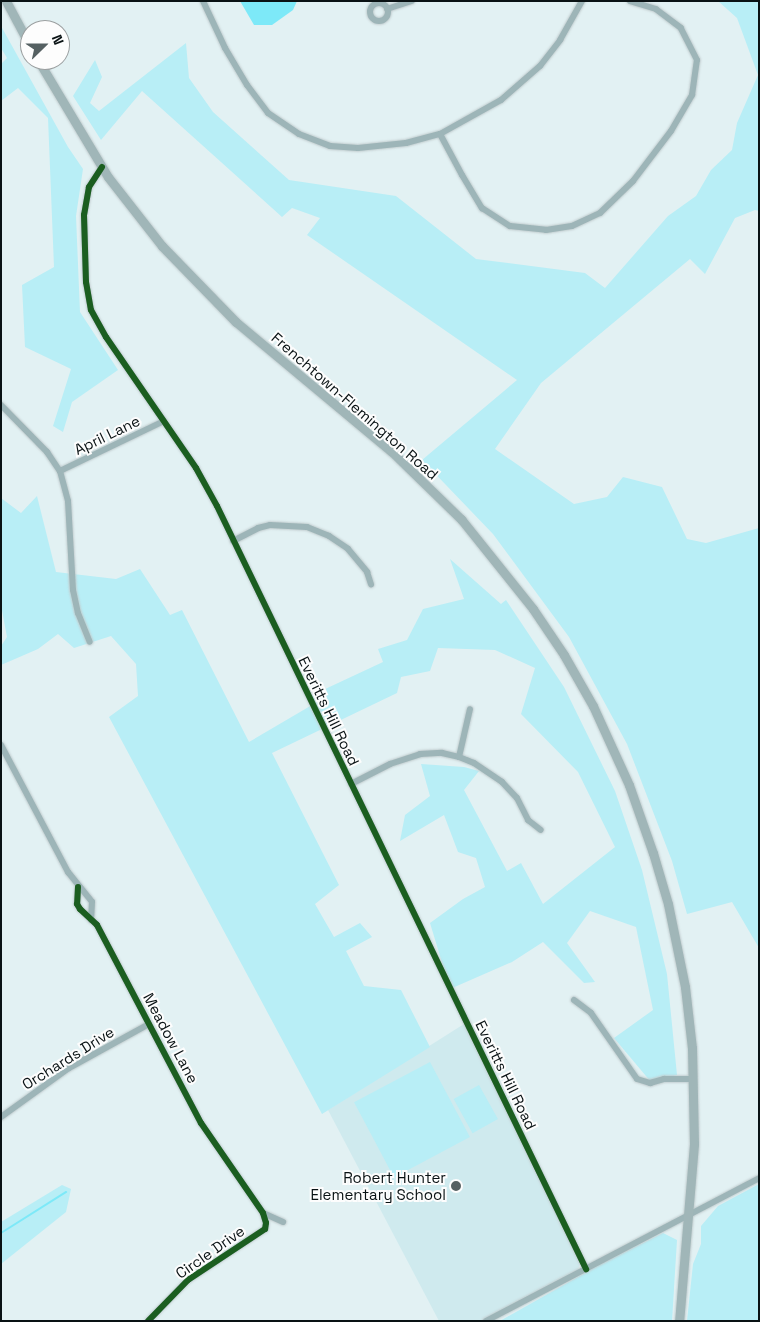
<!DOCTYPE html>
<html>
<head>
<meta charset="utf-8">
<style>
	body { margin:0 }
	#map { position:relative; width:760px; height:1322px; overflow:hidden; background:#e2f1f3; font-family:"Space Grotesk",sans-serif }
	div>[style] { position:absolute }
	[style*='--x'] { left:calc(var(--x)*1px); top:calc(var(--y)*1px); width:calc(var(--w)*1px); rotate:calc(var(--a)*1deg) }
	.built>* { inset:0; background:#cfeaee }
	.green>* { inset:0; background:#b8eef6; transform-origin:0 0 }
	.water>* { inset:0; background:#7de9f8 }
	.stream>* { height:2px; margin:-1px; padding:0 1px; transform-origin:1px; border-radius:1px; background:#7de9f8 }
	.roads { filter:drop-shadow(0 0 1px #c1ccce) drop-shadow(0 0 1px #c1ccce) }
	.minor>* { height:6px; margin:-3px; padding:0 3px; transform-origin:3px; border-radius:3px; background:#9db5b8 }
	.minor>.ring { margin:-3px; padding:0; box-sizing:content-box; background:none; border:6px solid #9db5b8; border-radius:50% }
	.secondary>* { height:9px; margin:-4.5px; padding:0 4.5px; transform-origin:4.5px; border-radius:4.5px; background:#a0b6b8 }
	.cycleway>* { height:6px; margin:-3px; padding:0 3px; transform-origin:3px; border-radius:3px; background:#1b5e20 }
	.dots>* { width:14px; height:14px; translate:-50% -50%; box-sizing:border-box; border:2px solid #fdfdfd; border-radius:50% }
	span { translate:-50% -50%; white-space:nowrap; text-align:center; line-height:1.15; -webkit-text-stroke:4px #fdfdfd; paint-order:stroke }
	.street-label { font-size:15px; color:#091214 }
	.poi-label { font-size:15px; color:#091214 }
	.right { translate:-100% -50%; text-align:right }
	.frame { position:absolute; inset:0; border:2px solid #091214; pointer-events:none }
	.north { position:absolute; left:20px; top:20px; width:50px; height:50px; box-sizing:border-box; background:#fdfdfd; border:1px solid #9b9fa0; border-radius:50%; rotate:68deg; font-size:14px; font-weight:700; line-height:20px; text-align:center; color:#091214 }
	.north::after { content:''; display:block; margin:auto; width:18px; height:22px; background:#556062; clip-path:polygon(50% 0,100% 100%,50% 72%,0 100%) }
</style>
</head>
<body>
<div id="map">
	<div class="built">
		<i style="clip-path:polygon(464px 1024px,580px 1263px,577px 1274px,486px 1321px,439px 1321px,328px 1110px)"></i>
	</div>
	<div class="green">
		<i style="clip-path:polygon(718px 1px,759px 1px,759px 211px,755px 210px,735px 218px,705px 274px,690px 259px,541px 383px,495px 449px,574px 504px,607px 497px,623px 477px,662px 487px,687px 539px,706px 543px,759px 528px,759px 948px,732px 902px,687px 914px,672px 861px,627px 744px,569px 637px,493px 534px,422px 460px,517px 380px,307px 235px,320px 218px,292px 208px,282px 217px,142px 91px,101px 140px,73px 96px,95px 60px,102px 77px,90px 103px,99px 111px,186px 43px,189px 78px,213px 112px,289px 180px,396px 196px,476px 259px,585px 273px,605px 288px,668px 216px,696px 196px,711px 170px,732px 150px,737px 123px,758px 75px,737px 18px)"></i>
		<i style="clip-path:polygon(1px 26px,68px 147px,83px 169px,76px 216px,80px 312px,118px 370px,72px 402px,63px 432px,53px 426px,71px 369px,25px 347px,22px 285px,54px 267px,48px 118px,18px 88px,1px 101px,1px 64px,7px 58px,1px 48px)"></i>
		<i style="clip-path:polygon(37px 496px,56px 572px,116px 579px,140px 569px,170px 615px,182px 610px,249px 742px,312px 705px,308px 697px,383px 662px,378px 649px,407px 640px,423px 609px,464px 599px,450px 559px,501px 604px,506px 600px,564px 687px,615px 791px,642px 870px,667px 974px,677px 1075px,651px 1082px,614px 1038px,653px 1010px,636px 927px,590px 911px,567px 943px,595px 982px,584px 983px,543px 942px,512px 962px,450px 989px,430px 923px,463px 899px,485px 887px,476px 858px,458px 852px,444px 815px,400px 841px,405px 815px,430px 796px,421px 764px,464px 767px,479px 771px,464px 790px,507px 871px,521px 863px,543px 904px,615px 847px,578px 772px,521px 714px,535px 668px,495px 650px,438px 648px,430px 671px,401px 677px,397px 693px,272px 753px,339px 885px,315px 904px,334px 937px,360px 923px,372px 937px,346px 951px,364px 986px,401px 990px,430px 1047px,322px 1114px,109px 717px,138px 696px,136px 664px,111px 636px,74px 648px,58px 634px,38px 649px,1px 665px,1px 646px,7px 637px,1px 605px,1px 498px,21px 513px)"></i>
		<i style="left:430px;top:1062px;width:85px;height:86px;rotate:62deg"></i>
		<i style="left:479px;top:1085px;width:39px;height:29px;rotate:61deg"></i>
		<i style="clip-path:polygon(759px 1184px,759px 1321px,687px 1321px,693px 1264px,701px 1244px,701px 1226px,718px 1206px)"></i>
		<i style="clip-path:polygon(62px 1185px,71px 1189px,66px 1212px,1px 1264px,1px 1222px)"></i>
		<i style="clip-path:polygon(663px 1233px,677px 1240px,672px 1321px,500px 1321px,599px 1265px)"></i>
	</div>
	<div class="water">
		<i style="clip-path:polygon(240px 1px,297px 1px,293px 10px,272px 25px,254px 25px)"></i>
	</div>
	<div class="stream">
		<i style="--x:1;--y:1233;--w:77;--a:-32.2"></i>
	</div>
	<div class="roads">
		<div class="minor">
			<i style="--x:203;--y:1;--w:52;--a:64.9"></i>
			<i style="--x:225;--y:48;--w:43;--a:59.3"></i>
			<i style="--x:247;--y:85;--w:35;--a:53"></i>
			<i style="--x:268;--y:113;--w:37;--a:34"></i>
			<i style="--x:299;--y:134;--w:33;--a:21"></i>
			<i style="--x:330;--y:146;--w:28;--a:4"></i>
			<i style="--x:358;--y:148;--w:48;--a:-5.9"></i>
			<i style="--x:406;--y:143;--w:35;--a:-15"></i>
			<i style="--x:440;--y:134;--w:70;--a:-29.1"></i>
			<i style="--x:501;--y:100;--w:52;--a:-41.1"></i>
			<i style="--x:540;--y:66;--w:33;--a:-52"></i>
			<i style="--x:560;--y:40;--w:45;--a:-60.6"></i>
			<i class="ring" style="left:370px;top:3px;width:12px;height:12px"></i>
			<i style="--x:387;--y:9;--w:26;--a:-18"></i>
			<i style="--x:440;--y:134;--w:47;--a:61.8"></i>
			<i style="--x:462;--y:175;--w:39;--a:59"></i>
			<i style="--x:482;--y:208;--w:33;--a:33"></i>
			<i style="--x:510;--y:226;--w:36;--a:6"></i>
			<i style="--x:546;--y:230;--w:26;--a:-9"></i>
			<i style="--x:572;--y:226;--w:31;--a:-25"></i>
			<i style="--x:600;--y:213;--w:46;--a:-44.1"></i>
			<i style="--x:633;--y:181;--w:63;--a:-52.8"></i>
			<i style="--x:671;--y:131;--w:42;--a:-59.7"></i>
			<i style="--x:692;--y:95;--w:35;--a:-82"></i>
			<i style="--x:697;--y:60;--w:36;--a:-117"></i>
			<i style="--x:681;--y:28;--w:31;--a:-143"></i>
			<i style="--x:656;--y:9;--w:27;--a:-163"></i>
			<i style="--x:102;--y:167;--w:24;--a:123"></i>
			<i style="--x:89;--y:187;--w:28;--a:100"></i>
			<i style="--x:84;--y:215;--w:67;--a:88.3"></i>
			<i style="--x:86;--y:282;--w:28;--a:80"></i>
			<i style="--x:91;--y:310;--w:31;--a:61"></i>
			<i style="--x:106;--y:337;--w:159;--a:55.5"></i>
			<i style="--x:196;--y:468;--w:43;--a:61.1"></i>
			<i style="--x:217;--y:506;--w:848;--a:64.19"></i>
			<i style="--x:1;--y:405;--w:66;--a:45.6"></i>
			<i style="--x:47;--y:452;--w:23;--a:56"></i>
			<i style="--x:60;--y:471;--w:31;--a:75"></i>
			<i style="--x:68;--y:501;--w:89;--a:86.8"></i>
			<i style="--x:73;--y:590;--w:24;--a:78"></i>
			<i style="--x:78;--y:613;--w:31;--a:68"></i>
			<i style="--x:60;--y:471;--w:115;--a:-25.7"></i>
			<i style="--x:233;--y:541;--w:28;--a:-27"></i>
			<i style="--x:258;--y:528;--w:12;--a:-14"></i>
			<i style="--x:270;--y:525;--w:37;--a:3"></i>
			<i style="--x:307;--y:527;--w:24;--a:22"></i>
			<i style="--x:329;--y:536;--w:23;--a:34"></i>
			<i style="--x:348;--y:549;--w:30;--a:50"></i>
			<i style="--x:367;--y:572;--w:13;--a:72"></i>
			<i style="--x:1;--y:745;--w:144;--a:62.2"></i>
			<i style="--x:68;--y:872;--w:38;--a:51"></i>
			<i style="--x:92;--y:902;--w:18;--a:93"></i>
			<i style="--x:459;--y:757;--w:49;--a:-77.1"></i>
			<i style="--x:351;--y:784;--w:44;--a:-27.1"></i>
			<i style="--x:390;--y:764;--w:32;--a:-18"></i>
			<i style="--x:420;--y:754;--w:22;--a:-3"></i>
			<i style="--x:442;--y:753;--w:17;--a:13"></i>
			<i style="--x:459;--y:757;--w:16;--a:22"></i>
			<i style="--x:474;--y:763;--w:34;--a:34"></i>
			<i style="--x:502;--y:782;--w:22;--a:47"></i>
			<i style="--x:517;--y:798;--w:25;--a:63"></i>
			<i style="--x:528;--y:820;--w:16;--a:38"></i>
			<i style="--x:78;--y:887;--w:17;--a:93"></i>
			<i style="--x:77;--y:904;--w:6;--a:59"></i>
			<i style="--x:80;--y:909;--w:23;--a:43"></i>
			<i style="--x:97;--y:925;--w:224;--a:62.3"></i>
			<i style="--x:201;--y:1123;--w:109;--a:55.4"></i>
			<i style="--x:263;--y:1213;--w:10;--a:73"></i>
			<i style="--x:266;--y:1223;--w:6;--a:99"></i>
			<i style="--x:265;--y:1229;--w:92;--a:146.5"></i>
			<i style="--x:188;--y:1280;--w:57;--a:134.3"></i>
			<i style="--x:574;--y:1000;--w:21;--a:37"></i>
			<i style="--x:591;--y:1013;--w:80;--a:55.1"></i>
			<i style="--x:637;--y:1079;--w:14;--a:17"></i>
			<i style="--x:650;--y:1083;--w:15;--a:-16"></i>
			<i style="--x:664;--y:1079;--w:29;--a:0"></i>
			<i style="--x:1;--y:1117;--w:84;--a:-35.8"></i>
			<i style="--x:69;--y:1068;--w:91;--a:-28.8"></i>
			<i style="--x:263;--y:1213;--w:22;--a:24"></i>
			<i style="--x:486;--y:1321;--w:308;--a:-27.6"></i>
		</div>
		<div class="secondary">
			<i style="--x:6;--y:1;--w:51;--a:61.9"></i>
			<i style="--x:38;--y:60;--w:136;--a:59.1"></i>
			<i style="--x:108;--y:177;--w:88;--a:52"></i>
			<i style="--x:162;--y:246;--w:106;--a:45.8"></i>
			<i style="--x:236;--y:322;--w:202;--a:39.8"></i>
			<i style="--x:391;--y:451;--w:98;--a:44.2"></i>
			<i style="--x:461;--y:519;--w:115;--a:51.3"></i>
			<i style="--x:533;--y:609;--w:55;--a:56"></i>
			<i style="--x:564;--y:655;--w:59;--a:60.4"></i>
			<i style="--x:593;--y:706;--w:87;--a:65.5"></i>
			<i style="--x:629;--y:785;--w:72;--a:70.6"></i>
			<i style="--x:653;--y:853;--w:53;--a:73.6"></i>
			<i style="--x:668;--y:904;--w:85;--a:78.4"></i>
			<i style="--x:685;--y:987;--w:61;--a:83.5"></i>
			<i style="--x:692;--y:1048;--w:96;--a:88.8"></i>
			<i style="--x:694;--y:1144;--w:178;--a:94.8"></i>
		</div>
	</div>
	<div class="cycleway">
		<i style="--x:102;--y:167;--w:24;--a:123"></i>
		<i style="--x:89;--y:187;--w:28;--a:100"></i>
		<i style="--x:84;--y:215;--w:67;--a:88.3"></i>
		<i style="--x:86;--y:282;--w:28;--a:80"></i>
		<i style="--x:91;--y:310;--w:31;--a:61"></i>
		<i style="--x:106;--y:337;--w:159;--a:55.5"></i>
		<i style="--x:196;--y:468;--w:43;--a:61.1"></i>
		<i style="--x:217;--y:506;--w:848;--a:64.19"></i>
		<i style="--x:78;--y:887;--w:17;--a:93"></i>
		<i style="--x:77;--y:904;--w:6;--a:59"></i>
		<i style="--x:80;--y:909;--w:23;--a:43"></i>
		<i style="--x:97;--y:925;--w:224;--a:62.3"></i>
		<i style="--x:201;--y:1123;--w:109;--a:55.4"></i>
		<i style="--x:263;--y:1213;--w:10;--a:73"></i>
		<i style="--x:266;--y:1223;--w:6;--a:99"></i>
		<i style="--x:265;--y:1229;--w:92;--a:146.5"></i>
		<i style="--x:188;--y:1280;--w:57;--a:134.3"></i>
	</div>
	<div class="dots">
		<i style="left:456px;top:1186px;background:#556062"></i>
	</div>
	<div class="street-label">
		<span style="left:355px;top:406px;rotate:41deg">Frenchtown-Flemington Road</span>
		<span style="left:107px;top:435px;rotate:-26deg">April Lane</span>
		<span style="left:329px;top:711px;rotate:64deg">Everitts Hill Road</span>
		<span style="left:171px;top:1038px;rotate:62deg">Meadow Lane</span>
		<span style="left:68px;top:1058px;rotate:-32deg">Orchards Drive</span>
		<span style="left:506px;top:1075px;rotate:64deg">Everitts Hill Road</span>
		<span style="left:210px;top:1252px;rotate:-35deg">Circle Drive</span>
	</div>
	<div class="poi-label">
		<span class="right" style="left:446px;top:1186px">Robert Hunter<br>Elementary School</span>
	</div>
	<div class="frame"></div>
	<div class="north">N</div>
</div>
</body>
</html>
